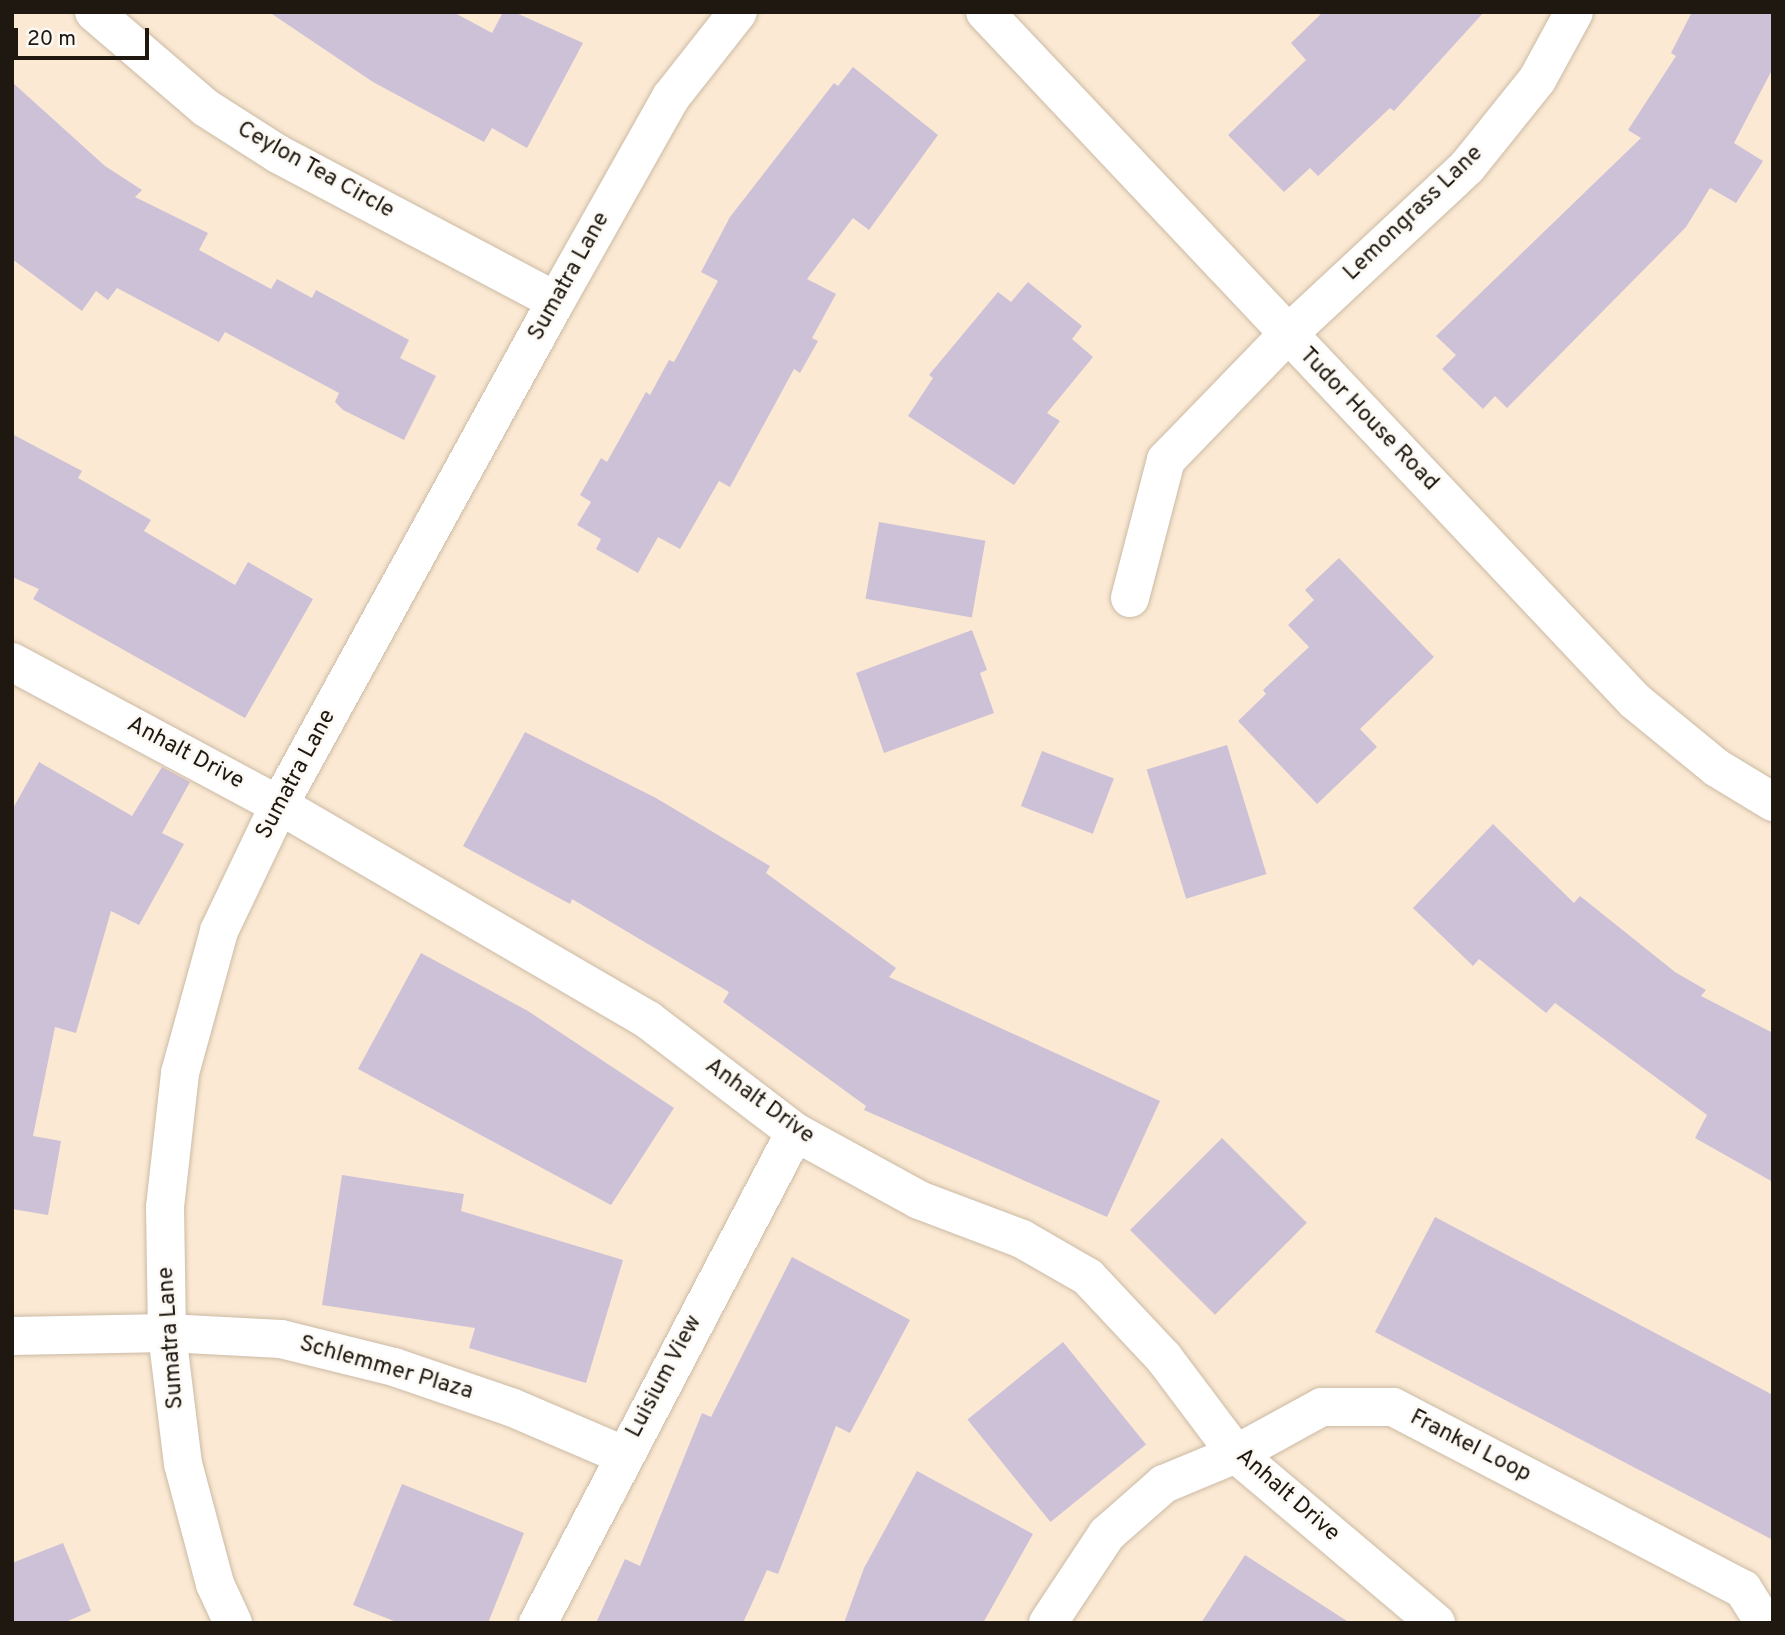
<!DOCTYPE html>
<html>
<head>
<meta charset="utf-8">
<style>
	body { margin:0 }
	#map { position:relative; width:1785px; height:1635px; overflow:hidden; background:#fbe9d3; font-family:Overpass,sans-serif }
	div>[style] { position:absolute }
	[style*='--x'] { left:calc(var(--x)*1px); top:calc(var(--y)*1px); width:calc(var(--w)*1px); rotate:calc(var(--a)*1deg) }
	.building>* { inset:0; background:#cdc1d8; transform-origin:0 0 }
	.roads { filter:drop-shadow(0 0 2px #cbbaa5) drop-shadow(0 0 2px #cbbaa5) }
	.minor>* { height:38px; margin:-19px; padding:0 19px; transform-origin:19px; border-radius:19px; background:#fff }
	span { translate:-50% -50%; white-space:nowrap; text-align:center; line-height:1.15; -webkit-text-stroke:5px #fcf9f4; paint-order:stroke }
	.street-label { font-size:23px; color:#1e1810 }
	.frame { position:absolute; inset:0; border:14px solid #1e1810; pointer-events:none }
	.scale { position:absolute; left:14px; top:28px; width:135px; height:32px; box-sizing:border-box; border:4px solid #1e1810; border-top:0; padding-left:9px; font-size:21px; line-height:24px; white-space:nowrap; color:#1e1810; -webkit-text-stroke:5px #fcf9f4; paint-order:stroke }
</style>
</head>
<body>
<div id="map">
	<div class="building">
		<i style="clip-path:polygon(269px 12px,453px 12px,492px 33px,503px 12px,514px 12px,583px 43px,527px 148px,492px 128px,484px 142px,373px 82px)"></i>
		<i style="clip-path:polygon(1323px 12px,1484px 12px,1394px 111px,1390px 108px,1318px 176px,1310px 168px,1284px 192px,1228px 135px,1306px 60px,1291px 43px)"></i>
		<i style="clip-path:polygon(1692px 12px,1773px 12px,1773px 68px,1734px 143px,1763px 161px,1736px 203px,1710px 188px,1686px 227px,1507px 408px,1495px 396px,1483px 409px,1442px 369px,1456px 355px,1436px 336px,1641px 138px,1628px 130px,1676px 56px,1671px 53px)"></i>
		<i style="clip-path:polygon(853px 67px,938px 135px,869px 230px,853px 218px,807px 279px,836px 294px,812px 338px,818px 341px,800px 373px,794px 369px,730px 487px,719px 481px,680px 549px,658px 537px,638px 573px,596px 549px,601px 539px,577px 525px,591px 502px,580px 495px,601px 458px,607px 462px,646px 392px,650px 395px,669px 360px,674px 362px,718px 281px,701px 272px,730px 217px,834px 83px,838px 86px)"></i>
		<i style="clip-path:polygon(12px 82px,105px 166px,142px 190px,135px 197px,208px 233px,199px 250px,271px 289px,277px 279px,312px 298px,316px 290px,409px 340px,400px 358px,436px 376px,404px 440px,343px 410px,335px 402px,339px 393px,225px 332px,219px 342px,117px 288px,108px 300px,96px 291px,82px 311px,12px 259px)"></i>
		<i style="clip-path:polygon(1028px 282px,1082px 326px,1072px 339px,1093px 357px,1047px 413px,1060px 421px,1014px 485px,908px 416px,933px 378px,929px 375px,998px 292px,1011px 302px)"></i>
		<i style="clip-path:polygon(12px 434px,82px 471px,78px 478px,151px 520px,144px 531px,235px 585px,248px 562px,313px 599px,245px 718px,33px 599px,39px 589px,12px 577px)"></i>
		<i style="left:879px;top:522px;width:108px;height:78px;rotate:10deg"></i>
		<i style="clip-path:polygon(1339px 558px,1434px 657px,1360px 729px,1377px 747px,1317px 804px,1238px 721px,1266px 694px,1263px 690px,1309px 647px,1288px 625px,1314px 600px,1305px 590px)"></i>
		<i style="clip-path:polygon(972px 630px,987px 670px,980px 673px,994px 713px,884px 753px,856px 673px)"></i>
		<i style="clip-path:polygon(525px 732px,656px 798px,770px 866px,766px 873px,896px 968px,889px 977px,1160px 1101px,1107px 1217px,864px 1110px,866px 1106px,723px 1002px,729px 992px,572px 899px,570px 904px,463px 846px)"></i>
		<i style="left:1227px;top:745px;width:135px;height:84px;rotate:73deg"></i>
		<i style="left:1042px;top:751px;width:77px;height:59px;rotate:21deg"></i>
		<i style="clip-path:polygon(39px 762px,132px 816px,162px 767px,190px 782px,162px 833px,184px 844px,139px 925px,111px 911px,76px 1033px,55px 1027px,33px 1136px,61px 1141px,48px 1215px,12px 1209px,12px 810px)"></i>
		<i style="clip-path:polygon(1493px 824px,1574px 903px,1580px 896px,1675px 972px,1706px 990px,1701px 996px,1773px 1033px,1773px 1182px,1695px 1138px,1707px 1115px,1555px 1003px,1546px 1013px,1479px 959px,1473px 966px,1413px 908px)"></i>
		<i style="clip-path:polygon(421px 953px,528px 1011px,674px 1108px,611px 1205px,358px 1069px)"></i>
		<i style="left:1222px;top:1138px;width:120px;height:130px;rotate:45deg"></i>
		<i style="clip-path:polygon(342px 1175px,464px 1194px,461px 1211px,623px 1260px,586px 1383px,469px 1348px,475px 1328px,322px 1305px)"></i>
		<i style="clip-path:polygon(1435px 1217px,1773px 1395px,1773px 1540px,1375px 1332px)"></i>
		<i style="clip-path:polygon(792px 1257px,910px 1320px,850px 1433px,836px 1426px,778px 1574px,767px 1570px,743px 1623px,596px 1623px,625px 1559px,640px 1566px,702px 1413px,711px 1417px)"></i>
		<i style="left:1063px;top:1342px;width:132px;height:123px;rotate:51deg"></i>
		<i style="clip-path:polygon(917px 1471px,1033px 1534px,983px 1623px,844px 1623px,864px 1568px)"></i>
		<i style="clip-path:polygon(402px 1484px,524px 1533px,488px 1623px,399px 1623px,353px 1605px)"></i>
		<i style="clip-path:polygon(63px 1543px,91px 1611px,63px 1623px,12px 1623px,12px 1563px)"></i>
		<i style="clip-path:polygon(1245px 1555px,1350px 1623px,1201px 1623px)"></i>
	</div>
	<div class="roads">
		<div class="minor">
			<i style="--x:94;--y:12;--w:148;--a:40.6"></i>
			<i style="--x:206;--y:108;--w:85;--a:32.6"></i>
			<i style="--x:278;--y:154;--w:314;--a:27.9"></i>
			<i style="--x:985;--y:12;--w:947;--a:46.67"></i>
			<i style="--x:1635;--y:701;--w:106;--a:39.3"></i>
			<i style="--x:1717;--y:768;--w:66;--a:31.3"></i>
			<i style="--x:1130;--y:598;--w:143;--a:-75.4"></i>
			<i style="--x:1166;--y:460;--w:174;--a:-45.9"></i>
			<i style="--x:1287;--y:335;--w:246;--a:-43"></i>
			<i style="--x:1467;--y:167;--w:112;--a:-51.2"></i>
			<i style="--x:1537;--y:80;--w:77;--a:-61.4"></i>
			<i style="--x:12;--y:662;--w:303;--a:28.2"></i>
			<i style="--x:279;--y:805;--w:427;--a:30.2"></i>
			<i style="--x:648;--y:1020;--w:185;--a:37.3"></i>
			<i style="--x:795;--y:1132;--w:141;--a:28.7"></i>
			<i style="--x:919;--y:1200;--w:110;--a:20.7"></i>
			<i style="--x:1022;--y:1239;--w:76;--a:29.9"></i>
			<i style="--x:1088;--y:1277;--w:111;--a:46.8"></i>
			<i style="--x:1164;--y:1358;--w:120;--a:53.1"></i>
			<i style="--x:1236;--y:1454;--w:262;--a:40.2"></i>
			<i style="--x:12;--y:1336;--w:155;--a:-1.1"></i>
			<i style="--x:167;--y:1333;--w:114;--a:3"></i>
			<i style="--x:281;--y:1339;--w:116;--a:13.9"></i>
			<i style="--x:394;--y:1367;--w:124;--a:18.9"></i>
			<i style="--x:511;--y:1407;--w:122;--a:23.2"></i>
			<i style="--x:233;--y:1623;--w:43;--a:-114.8"></i>
			<i style="--x:215;--y:1584;--w:124;--a:-104.9"></i>
			<i style="--x:183;--y:1464;--w:132;--a:-97"></i>
			<i style="--x:167;--y:1333;--w:126;--a:-90.9"></i>
			<i style="--x:165;--y:1207;--w:135;--a:-83.6"></i>
			<i style="--x:180;--y:1073;--w:147;--a:-74.6"></i>
			<i style="--x:219;--y:931;--w:140;--a:-64.5"></i>
			<i style="--x:279;--y:805;--w:575;--a:-61.21"></i>
			<i style="--x:556;--y:301;--w:234;--a:-60.6"></i>
			<i style="--x:671;--y:97;--w:108;--a:-51.8"></i>
			<i style="--x:538;--y:1623;--w:554;--a:-62.37"></i>
			<i style="--x:1048;--y:1623;--w:107;--a:-56.5"></i>
			<i style="--x:1107;--y:1534;--w:76;--a:-41.3"></i>
			<i style="--x:1164;--y:1484;--w:78;--a:-22.6"></i>
			<i style="--x:1236;--y:1454;--w:98;--a:-28.7"></i>
			<i style="--x:1322;--y:1407;--w:71;--a:0"></i>
			<i style="--x:1393;--y:1407;--w:394;--a:27.5"></i>
			<i style="--x:1743;--y:1589;--w:40;--a:58"></i>
		</div>
	</div>
	<div class="street-label">
		<span style="left:315px;top:171px;rotate:29deg">Ceylon Tea Circle</span>
		<span style="left:1414px;top:214px;rotate:-44deg">Lemongrass Lane</span>
		<span style="left:570px;top:277px;rotate:-61deg">Sumatra Lane</span>
		<span style="left:1368px;top:420px;rotate:46deg">Tudor House Road</span>
		<span style="left:185px;top:754px;rotate:28deg">Anhalt Drive</span>
		<span style="left:297px;top:775px;rotate:-62deg">Sumatra Lane</span>
		<span style="left:759px;top:1102px;rotate:36deg">Anhalt Drive</span>
		<span style="left:172px;top:1338px;rotate:-94deg">Sumatra Lane</span>
		<span style="left:386px;top:1369px;rotate:16deg">Schlemmer Plaza</span>
		<span style="left:665px;top:1377px;rotate:-62deg">Luisium View</span>
		<span style="left:1470px;top:1447px;rotate:27deg">Frankel Loop</span>
		<span style="left:1287px;top:1496px;rotate:41deg">Anhalt Drive</span>
	</div>
	<div class="frame"></div>
	<div class="scale">20 m</div>
</div>
</body>
</html>
